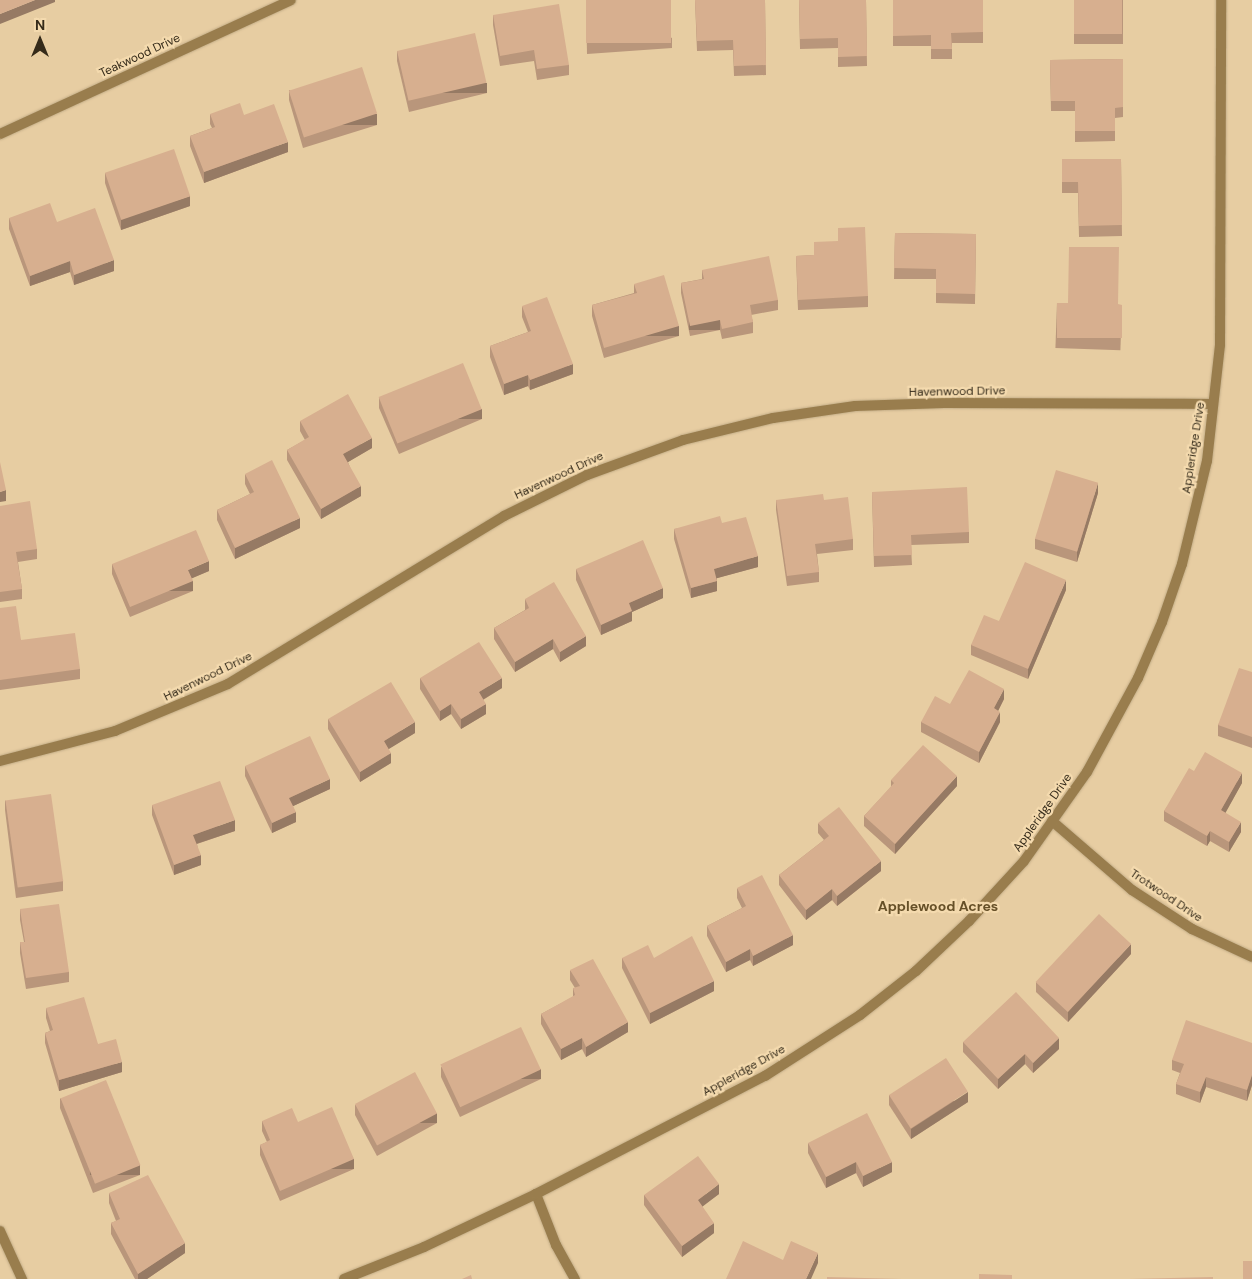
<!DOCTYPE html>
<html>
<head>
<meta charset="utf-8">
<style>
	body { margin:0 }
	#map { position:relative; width:1252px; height:1279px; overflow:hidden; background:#e7cda2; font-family:"DM Sans",sans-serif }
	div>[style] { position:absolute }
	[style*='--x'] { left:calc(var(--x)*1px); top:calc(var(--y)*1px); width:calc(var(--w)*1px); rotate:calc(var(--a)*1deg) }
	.roads { filter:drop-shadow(0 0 1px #c3ad87) drop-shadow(0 0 1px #c3ad87) }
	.street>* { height:10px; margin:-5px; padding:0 5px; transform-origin:5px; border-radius:5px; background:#997d4d }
	.wall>* { inset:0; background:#b9967b; transform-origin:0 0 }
	.shaded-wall>* { inset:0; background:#967a64; transform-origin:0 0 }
	.building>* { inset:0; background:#d7af8f; transform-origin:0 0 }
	span { translate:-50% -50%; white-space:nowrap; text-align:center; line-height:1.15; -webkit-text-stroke:4.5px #f4daae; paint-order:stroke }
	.street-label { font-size:12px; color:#352b1a }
	.neighbourhood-label { font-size:14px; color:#665028; font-weight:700 }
	.north { position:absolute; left:15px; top:15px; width:50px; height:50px; -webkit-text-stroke:4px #f4daae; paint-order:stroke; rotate:0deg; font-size:14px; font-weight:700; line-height:20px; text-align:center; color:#352b1a }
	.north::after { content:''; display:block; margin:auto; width:18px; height:22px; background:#352b1a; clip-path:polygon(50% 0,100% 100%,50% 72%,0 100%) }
</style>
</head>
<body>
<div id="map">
	<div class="roads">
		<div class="street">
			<i style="--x:0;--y:134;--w:320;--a:-24.7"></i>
			<i style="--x:0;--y:761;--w:119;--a:-14.6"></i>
			<i style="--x:115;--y:731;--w:122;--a:-22.6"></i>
			<i style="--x:228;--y:684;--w:323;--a:-31.3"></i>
			<i style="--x:504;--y:516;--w:93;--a:-26.3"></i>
			<i style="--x:587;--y:475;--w:102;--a:-20"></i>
			<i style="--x:683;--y:440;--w:93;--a:-13.7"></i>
			<i style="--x:773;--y:418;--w:83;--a:-8.3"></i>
			<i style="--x:855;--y:406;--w:89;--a:-1.9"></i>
			<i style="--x:944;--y:403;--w:269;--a:0.2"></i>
			<i style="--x:1052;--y:821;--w:106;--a:40.8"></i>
			<i style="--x:1132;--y:890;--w:72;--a:33"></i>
			<i style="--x:1192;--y:929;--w:66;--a:25"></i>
			<i style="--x:536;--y:1194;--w:55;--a:68.6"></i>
			<i style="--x:556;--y:1245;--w:39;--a:61"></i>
			<i style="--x:0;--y:1231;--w:53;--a:65.4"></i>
			<i style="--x:344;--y:1279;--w:86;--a:-21.8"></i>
			<i style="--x:424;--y:1247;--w:124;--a:-25.3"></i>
			<i style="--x:536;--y:1194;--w:258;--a:-27.3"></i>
			<i style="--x:765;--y:1076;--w:113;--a:-32.7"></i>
			<i style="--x:860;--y:1015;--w:71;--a:-38.2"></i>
			<i style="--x:916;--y:971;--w:73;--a:-43.3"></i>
			<i style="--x:969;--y:921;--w:81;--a:-47.5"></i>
			<i style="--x:1024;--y:861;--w:109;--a:-54.7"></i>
			<i style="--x:1087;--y:772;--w:107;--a:-61.5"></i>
			<i style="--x:1138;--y:678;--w:61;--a:-66.8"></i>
			<i style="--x:1162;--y:622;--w:61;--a:-71"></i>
			<i style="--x:1182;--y:564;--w:106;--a:-76.4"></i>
			<i style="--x:1207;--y:461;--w:117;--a:-83.6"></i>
			<i style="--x:1220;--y:345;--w:345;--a:-89.8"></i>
		</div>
	</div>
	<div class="wall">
		<i style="clip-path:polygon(586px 0,672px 38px,672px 48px,587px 54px)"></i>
		<i style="clip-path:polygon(695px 0,765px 0,766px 75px,734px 76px,733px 50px,697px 51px)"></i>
		<i style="clip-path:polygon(799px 0,866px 0,867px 66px,838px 67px,838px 48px,800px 49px)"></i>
		<i style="clip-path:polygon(893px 0,983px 0,983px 43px,952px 43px,952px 59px,931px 59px,931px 46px,893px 46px)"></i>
		<i style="left:1074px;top:0;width:49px;height:44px"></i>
		<i style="clip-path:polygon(493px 15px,569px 65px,569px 75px,537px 80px,534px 61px,500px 66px,493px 25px)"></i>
		<i style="clip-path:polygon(397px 51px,487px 93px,409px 112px,397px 61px)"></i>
		<i style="clip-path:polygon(1123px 59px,1123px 117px,1115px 118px,1115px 141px,1075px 142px,1075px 111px,1051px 111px,1050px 60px)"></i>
		<i style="clip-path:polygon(289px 90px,377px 125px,303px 148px,289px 100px)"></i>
		<i style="clip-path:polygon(210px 114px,288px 152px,204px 183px,190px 146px,190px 136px,212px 128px,210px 124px)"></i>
		<i style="clip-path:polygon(1062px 159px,1121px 159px,1122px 236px,1079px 237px,1078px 193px,1062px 193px)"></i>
		<i style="clip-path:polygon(105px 173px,190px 206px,121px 230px,105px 183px)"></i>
		<i style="clip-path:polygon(9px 218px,57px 222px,114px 271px,74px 285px,70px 272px,30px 286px,9px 229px)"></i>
		<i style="clip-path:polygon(838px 228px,868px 296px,868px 307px,798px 310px,796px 256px,814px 255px,838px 241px)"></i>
		<i style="clip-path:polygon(895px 233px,976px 234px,975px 304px,936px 303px,936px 279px,894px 279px)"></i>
		<i style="clip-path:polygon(702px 270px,778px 300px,778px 310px,751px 315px,753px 322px,753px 333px,722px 339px,720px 330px,690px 336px,681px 293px,681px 283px,702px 279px)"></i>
		<i style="clip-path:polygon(634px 284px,679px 336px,604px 358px,592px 316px,592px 305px,634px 293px)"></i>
		<i style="left:1057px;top:303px;width:65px;height:45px;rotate:2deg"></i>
		<i style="clip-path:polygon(522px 306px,573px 374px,530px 390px,528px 386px,504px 395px,490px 357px,490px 346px,528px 332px,522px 317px)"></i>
		<i style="clip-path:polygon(379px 398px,482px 419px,399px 454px,379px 408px)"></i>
		<i style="clip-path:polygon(300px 421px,372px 448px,348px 462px,361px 496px,321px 519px,287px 460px,287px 450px,305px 440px,300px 431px)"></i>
		<i style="clip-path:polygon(245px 474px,300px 528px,235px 559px,217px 520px,217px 510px,250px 494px,245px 484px)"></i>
		<i style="clip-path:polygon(872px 492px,969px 532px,969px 543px,911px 545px,912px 565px,874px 567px)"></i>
		<i style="clip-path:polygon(1098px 493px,1077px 562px,1035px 549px,1035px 539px)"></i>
		<i style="clip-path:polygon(776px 500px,824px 500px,853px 539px,853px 550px,817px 554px,819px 572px,819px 582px,787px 586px,776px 510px)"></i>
		<i style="clip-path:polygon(0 506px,37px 549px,37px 559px,18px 562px,22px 589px,22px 599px,0 602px)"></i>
		<i style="clip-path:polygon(722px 523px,758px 567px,717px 578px,717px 591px,691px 598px,674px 539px,674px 529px)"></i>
		<i style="clip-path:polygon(112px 564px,209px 571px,192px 578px,193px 591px,130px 617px,112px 574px)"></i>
		<i style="clip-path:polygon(576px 569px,663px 598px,632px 612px,632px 621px,601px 635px,576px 580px)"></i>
		<i style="clip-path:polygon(1066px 590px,1028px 679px,971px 655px,971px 645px,999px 621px)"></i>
		<i style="clip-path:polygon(525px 599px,586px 646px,560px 662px,553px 649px,515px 672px,494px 639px,494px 628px,525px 610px)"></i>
		<i style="clip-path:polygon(0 608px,21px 640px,80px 669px,80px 679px,0 690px)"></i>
		<i style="clip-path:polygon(1252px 672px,1252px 748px,1218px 736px,1218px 725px)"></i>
		<i style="clip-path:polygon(420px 678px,502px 688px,483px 700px,486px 714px,461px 729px,451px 714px,440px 721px,420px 689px)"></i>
		<i style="clip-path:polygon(1004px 699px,998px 711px,1000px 722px,979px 763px,921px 732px,921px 722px,950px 704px)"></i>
		<i style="clip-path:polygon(328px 719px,415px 733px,388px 749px,391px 763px,360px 782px,328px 729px)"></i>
		<i style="clip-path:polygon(245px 766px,330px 789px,293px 806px,296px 822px,272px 833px,245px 776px)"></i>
		<i style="clip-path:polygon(1194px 771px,1242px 783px,1225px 813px,1241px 832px,1229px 852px,1210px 841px,1207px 846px,1164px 821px,1164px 811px)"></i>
		<i style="clip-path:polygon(891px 780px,957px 786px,895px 854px,864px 826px,864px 816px,891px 787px)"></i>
		<i style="clip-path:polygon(5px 800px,63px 881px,63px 891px,16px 898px,5px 810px)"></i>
		<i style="clip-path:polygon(152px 805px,235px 831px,197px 844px,201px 865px,174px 875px,152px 815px)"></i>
		<i style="clip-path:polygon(818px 823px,881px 871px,837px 906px,832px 900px,806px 920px,779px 885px,779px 875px,824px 840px,818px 833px)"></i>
		<i style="clip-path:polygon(737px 888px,793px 945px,753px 966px,750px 960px,726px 972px,707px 936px,707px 926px,742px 908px,737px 898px)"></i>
		<i style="clip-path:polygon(20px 909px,69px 972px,69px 982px,26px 989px,20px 953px,20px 942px,24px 942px,20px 920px)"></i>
		<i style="clip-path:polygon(1131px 954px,1068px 1022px,1036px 992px,1036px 982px)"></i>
		<i style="clip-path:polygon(622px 958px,654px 958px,714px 991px,650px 1024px,622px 968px)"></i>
		<i style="clip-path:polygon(570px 970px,628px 1032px,586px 1057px,582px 1049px,561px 1060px,541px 1024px,541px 1014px,573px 997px,573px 988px,575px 988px,570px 980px)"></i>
		<i style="clip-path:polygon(46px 1008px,98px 1044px,122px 1072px,59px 1091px,45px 1043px,45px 1033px,50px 1031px,46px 1018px)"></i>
		<i style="clip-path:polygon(963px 1042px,1059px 1049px,1033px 1073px,1025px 1064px,998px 1089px,963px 1052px)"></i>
		<i style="clip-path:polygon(1252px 1043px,1252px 1085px,1247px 1101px,1206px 1087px,1200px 1103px,1176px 1094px,1176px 1084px,1180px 1073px,1172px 1070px,1172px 1060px)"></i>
		<i style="clip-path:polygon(441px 1067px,541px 1079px,460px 1117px,441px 1077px)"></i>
		<i style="clip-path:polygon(889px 1095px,968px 1102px,911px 1139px,889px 1105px)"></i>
		<i style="clip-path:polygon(60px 1098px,140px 1175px,93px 1193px,60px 1108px)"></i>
		<i style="clip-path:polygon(355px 1105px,437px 1123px,377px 1156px,355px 1115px)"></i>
		<i style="clip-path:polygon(262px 1121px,298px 1122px,354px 1169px,280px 1201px,260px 1155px,260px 1145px,267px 1142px,262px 1131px)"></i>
		<i style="clip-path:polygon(808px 1143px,892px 1172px,863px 1187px,856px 1173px,826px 1188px,808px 1153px)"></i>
		<i style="clip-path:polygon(109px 1193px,185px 1253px,147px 1279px,135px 1279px,111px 1234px,111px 1223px,116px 1221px,109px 1203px)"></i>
		<i style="clip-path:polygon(719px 1194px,702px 1206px,714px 1233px,682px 1257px,644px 1205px,644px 1195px)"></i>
	</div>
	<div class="shaded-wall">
		<i style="clip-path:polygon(35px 0,55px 0,55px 2px,0 24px,0 14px)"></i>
		<i style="left:487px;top:83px;width:10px;height:80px;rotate:90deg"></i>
		<i style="left:377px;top:114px;width:11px;height:77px;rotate:90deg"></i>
		<i style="clip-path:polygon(288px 142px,288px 152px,204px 183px,204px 172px)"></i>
		<i style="clip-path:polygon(190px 196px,190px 206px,121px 230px,121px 219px)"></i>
		<i style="clip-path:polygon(114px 260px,114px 271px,74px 285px,74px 275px)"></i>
		<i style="clip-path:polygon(70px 261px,70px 272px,30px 286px,30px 276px)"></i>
		<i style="left:720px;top:320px;width:10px;height:31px;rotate:90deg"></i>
		<i style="left:679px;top:326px;width:10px;height:78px;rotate:90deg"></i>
		<i style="clip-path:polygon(573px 364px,573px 374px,530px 390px,530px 380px)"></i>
		<i style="clip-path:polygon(528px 375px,528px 386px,504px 395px,504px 384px)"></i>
		<i style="left:482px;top:409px;width:10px;height:90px;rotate:90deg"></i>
		<i style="clip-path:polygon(372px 438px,372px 448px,343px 465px,343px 454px)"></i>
		<i style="clip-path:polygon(1098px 483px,1098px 493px,1077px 562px,1077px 552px)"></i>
		<i style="clip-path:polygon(361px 486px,361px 496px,321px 519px,321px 509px)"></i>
		<i style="clip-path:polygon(6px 490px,6px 501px,0 502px,0 492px)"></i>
		<i style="clip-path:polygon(300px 518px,300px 528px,235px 559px,235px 548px)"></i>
		<i style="clip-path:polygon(758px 556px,758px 567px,714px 579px,714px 569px)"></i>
		<i style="clip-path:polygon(209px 561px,209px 571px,188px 580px,188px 570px)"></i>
		<i style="clip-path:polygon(1066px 580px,1066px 590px,1028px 679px,1028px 669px)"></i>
		<i style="left:193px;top:581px;width:10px;height:68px;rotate:90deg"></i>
		<i style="clip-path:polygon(717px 581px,717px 591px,691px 598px,691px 588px)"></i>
		<i style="clip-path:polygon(663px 588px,663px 598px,632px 612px,632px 621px,601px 635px,601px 625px,629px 603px)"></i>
		<i style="clip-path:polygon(586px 636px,586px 646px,560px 662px,560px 652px)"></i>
		<i style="clip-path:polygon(553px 639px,553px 649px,515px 672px,515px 662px)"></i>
		<i style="clip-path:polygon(502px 678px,502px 688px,479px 702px,479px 692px)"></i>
		<i style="clip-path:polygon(1004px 689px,1004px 699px,994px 719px,994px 708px)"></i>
		<i style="clip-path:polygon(451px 704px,451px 714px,440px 721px,440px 711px)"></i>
		<i style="clip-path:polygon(486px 704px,486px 714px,461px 729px,461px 719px)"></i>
		<i style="clip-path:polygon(1000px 712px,1000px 722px,979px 763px,979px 752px)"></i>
		<i style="clip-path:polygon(415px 722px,415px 733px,384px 752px,384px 741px)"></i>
		<i style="clip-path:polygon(391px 753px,391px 763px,360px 782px,360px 772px)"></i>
		<i style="clip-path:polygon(1242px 773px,1242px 783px,1221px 821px,1221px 810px)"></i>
		<i style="clip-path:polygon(957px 776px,957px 786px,895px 854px,895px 844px)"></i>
		<i style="clip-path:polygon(330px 779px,330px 789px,289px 808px,289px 798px)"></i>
		<i style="clip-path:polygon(296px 812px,296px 822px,272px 833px,272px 823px)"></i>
		<i style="clip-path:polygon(235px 820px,235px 831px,193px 845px,193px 835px)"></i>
		<i style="clip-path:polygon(1241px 822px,1241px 832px,1229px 852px,1229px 842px)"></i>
		<i style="clip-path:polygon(1210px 831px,1210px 841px,1207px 846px,1207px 836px)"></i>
		<i style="clip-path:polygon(201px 855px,201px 865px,174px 875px,174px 865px)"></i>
		<i style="clip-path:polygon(881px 861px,881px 871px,837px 906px,837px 896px)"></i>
		<i style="clip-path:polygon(832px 889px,832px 900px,806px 920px,806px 910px)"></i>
		<i style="clip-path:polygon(793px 935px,793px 945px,753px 966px,753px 956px)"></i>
		<i style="clip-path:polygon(1131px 944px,1131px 954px,1068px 1022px,1068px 1012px)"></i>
		<i style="clip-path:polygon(750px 949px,750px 960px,726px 972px,726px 962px)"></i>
		<i style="clip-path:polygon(714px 981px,714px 991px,650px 1024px,650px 1013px)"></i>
		<i style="clip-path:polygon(628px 1022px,628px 1032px,586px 1057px,586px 1047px)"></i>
		<i style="clip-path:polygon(582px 1038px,582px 1049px,561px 1060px,561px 1049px)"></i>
		<i style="clip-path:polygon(1059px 1038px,1059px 1049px,1033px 1073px,1033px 1063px)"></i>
		<i style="clip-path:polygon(1025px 1054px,1025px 1064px,998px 1089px,998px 1079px)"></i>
		<i style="clip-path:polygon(122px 1062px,122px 1072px,59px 1091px,59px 1080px)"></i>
		<i style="left:541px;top:1069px;width:10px;height:89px;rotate:90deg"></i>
		<i style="clip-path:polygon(1252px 1075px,1252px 1085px,1247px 1101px,1247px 1090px)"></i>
		<i style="clip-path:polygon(1206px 1077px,1206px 1087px,1200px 1103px,1200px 1092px)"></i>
		<i style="clip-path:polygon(968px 1092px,968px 1102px,911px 1139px,911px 1129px)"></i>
		<i style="left:437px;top:1113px;width:10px;height:68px;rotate:90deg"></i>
		<i style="left:354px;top:1159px;width:10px;height:81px;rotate:90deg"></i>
		<i style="clip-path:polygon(856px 1162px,856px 1173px,826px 1188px,826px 1177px)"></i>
		<i style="clip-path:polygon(892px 1162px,892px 1172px,863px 1187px,863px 1176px)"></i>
		<i style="left:140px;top:1165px;width:10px;height:50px;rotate:90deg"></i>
		<i style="clip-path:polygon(719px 1184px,719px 1194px,698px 1210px,698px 1200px)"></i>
		<i style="clip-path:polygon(714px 1223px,714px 1233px,682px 1257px,682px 1246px)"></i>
		<i style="clip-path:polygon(185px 1243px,185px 1253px,147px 1279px,138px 1279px,138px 1274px)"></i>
		<i style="clip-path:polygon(818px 1253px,818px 1263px,811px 1279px,806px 1279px)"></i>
	</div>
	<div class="building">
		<i style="clip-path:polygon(0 0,35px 0,0 14px)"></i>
		<i style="left:586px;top:0;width:85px;height:43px"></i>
		<i style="clip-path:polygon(695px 0,765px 0,766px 65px,734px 66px,733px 40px,697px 41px)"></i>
		<i style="clip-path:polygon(799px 0,866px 0,867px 56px,838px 57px,838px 38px,800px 39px)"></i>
		<i style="clip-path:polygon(893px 0,983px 0,983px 32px,951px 33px,952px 49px,931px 49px,931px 35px,893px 36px)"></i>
		<i style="left:1074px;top:0;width:48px;height:34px"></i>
		<i style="clip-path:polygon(559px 4px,569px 65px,537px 69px,534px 50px,500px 56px,493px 15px)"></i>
		<i style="left:475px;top:33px;width:51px;height:80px;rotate:77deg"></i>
		<i style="clip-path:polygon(1123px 59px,1123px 107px,1115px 108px,1115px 131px,1075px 131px,1075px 101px,1051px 101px,1050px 60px)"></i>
		<i style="left:362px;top:67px;width:49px;height:77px;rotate:72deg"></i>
		<i style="clip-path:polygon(240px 103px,244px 115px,274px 104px,288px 142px,204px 172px,190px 136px,215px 127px,210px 114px)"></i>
		<i style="left:174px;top:149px;width:50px;height:73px;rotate:71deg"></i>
		<i style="clip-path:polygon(1062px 159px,1121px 159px,1122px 225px,1079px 226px,1078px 182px,1062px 182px)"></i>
		<i style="clip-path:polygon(50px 203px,57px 222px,95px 208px,114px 260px,74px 275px,70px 261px,30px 276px,9px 218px)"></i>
		<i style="clip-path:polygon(865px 227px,868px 296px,798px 300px,796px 256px,814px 255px,814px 242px,838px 241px,838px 228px)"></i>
		<i style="clip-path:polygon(895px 233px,976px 234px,975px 294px,936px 293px,936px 269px,894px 268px)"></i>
		<i style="clip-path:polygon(1069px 247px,1119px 247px,1118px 304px,1122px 305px,1122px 338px,1057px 338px,1057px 303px,1068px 303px)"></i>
		<i style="clip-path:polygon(769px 256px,778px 300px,750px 305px,753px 322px,722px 329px,720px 320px,690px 326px,681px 283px,704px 279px,702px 270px)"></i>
		<i style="clip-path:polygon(664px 275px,679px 326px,604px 348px,592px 305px,637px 293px,634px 284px)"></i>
		<i style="clip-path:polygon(547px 297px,573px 364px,530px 380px,528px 375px,504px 384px,490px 346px,531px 331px,522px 306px)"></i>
		<i style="left:463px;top:363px;width:50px;height:91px;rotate:68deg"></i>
		<i style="clip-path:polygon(348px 394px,372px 438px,343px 454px,361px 486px,321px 509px,287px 450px,309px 437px,300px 421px)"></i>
		<i style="clip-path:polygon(272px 460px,300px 518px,235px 548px,217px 510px,254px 492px,245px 474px)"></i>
		<i style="clip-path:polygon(0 462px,6px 490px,0 492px)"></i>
		<i style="left:1056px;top:470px;width:44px;height:72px;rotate:17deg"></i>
		<i style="clip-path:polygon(967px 487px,969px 532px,911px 535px,912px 555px,874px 556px,872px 492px)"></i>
		<i style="clip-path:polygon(823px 494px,824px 500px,848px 497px,853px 539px,815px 544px,819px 572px,787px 576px,776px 500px)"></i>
		<i style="clip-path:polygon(30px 501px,37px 549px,16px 552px,22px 589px,0 592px,0 506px)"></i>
		<i style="clip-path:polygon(720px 516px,722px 523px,746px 517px,758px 556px,714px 569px,717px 581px,691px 588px,674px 529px)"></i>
		<i style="clip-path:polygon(196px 530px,209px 561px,188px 570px,193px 581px,130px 607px,112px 564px)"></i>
		<i style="clip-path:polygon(643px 540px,663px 588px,629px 603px,632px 611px,601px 625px,576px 569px)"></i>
		<i style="clip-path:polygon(1025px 562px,1066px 580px,1028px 669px,971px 645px,984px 615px,999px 621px)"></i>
		<i style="clip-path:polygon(554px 582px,586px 636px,560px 652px,553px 639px,515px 662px,494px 628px,529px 608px,525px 599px)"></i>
		<i style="clip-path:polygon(16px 606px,21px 640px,75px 633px,80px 669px,0 680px,0 608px)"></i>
		<i style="clip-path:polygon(479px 642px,502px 678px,479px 692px,486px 704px,461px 719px,451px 704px,440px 711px,420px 678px)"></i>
		<i style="clip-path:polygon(1239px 668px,1252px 672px,1252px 737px,1218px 725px)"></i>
		<i style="clip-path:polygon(969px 670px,1004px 689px,994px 708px,1000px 712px,979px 752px,921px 722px,935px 696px,950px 704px)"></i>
		<i style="clip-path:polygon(391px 682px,415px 722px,384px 741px,391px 753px,360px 772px,328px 719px)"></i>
		<i style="clip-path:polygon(310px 736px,330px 779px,289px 798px,296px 812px,272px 823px,245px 766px)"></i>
		<i style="clip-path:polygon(923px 745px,957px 776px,895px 844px,864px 816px,894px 783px,891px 780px)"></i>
		<i style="clip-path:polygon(1205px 752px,1242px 773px,1221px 810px,1241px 822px,1229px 842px,1210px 831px,1207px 836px,1164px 811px,1189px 768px,1194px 771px)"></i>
		<i style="clip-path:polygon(220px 781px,235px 820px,193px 835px,201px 855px,174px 865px,152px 805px)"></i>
		<i style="left:51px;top:794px;width:88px;height:46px;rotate:82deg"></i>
		<i style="clip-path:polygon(839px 807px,881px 861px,837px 896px,832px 889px,806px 910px,779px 875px,829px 836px,818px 823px)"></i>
		<i style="clip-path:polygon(762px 875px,793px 935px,753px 956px,750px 949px,726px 962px,707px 926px,746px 906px,737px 888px)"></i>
		<i style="clip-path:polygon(59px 904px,69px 972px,26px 978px,20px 942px,25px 942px,20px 909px)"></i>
		<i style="left:1099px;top:914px;width:44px;height:93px;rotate:43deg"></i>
		<i style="clip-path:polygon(692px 936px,714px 981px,650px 1013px,622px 958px,648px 945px,654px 958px)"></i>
		<i style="clip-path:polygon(593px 959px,628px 1022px,586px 1047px,582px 1038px,561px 1049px,541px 1014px,575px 995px,573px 988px,580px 986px,570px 970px)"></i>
		<i style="clip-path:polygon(1016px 992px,1059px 1038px,1033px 1063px,1025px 1054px,998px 1079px,963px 1042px)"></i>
		<i style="clip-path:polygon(84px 997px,98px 1044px,116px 1039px,122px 1062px,59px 1080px,45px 1033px,53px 1030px,46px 1008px)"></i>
		<i style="clip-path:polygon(1186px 1020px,1252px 1043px,1252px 1075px,1247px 1090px,1206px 1077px,1200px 1092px,1176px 1084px,1184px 1064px,1172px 1060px)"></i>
		<i style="left:521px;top:1027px;width:47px;height:89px;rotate:65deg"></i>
		<i style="left:946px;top:1058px;width:40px;height:68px;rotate:57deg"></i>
		<i style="left:415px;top:1072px;width:47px;height:68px;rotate:62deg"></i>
		<i style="left:106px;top:1080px;width:92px;height:49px;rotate:68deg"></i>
		<i style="clip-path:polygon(332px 1107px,354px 1159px,280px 1191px,260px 1145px,270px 1140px,262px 1121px,292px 1108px,298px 1122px)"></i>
		<i style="clip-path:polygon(867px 1113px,892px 1162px,863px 1176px,856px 1162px,826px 1177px,808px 1143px)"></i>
		<i style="clip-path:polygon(698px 1156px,719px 1184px,698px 1200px,714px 1223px,682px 1246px,644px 1195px)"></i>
		<i style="clip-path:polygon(148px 1175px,185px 1243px,138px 1274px,111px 1223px,120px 1219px,109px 1193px)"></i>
		<i style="clip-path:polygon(743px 1241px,783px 1260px,791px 1241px,818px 1253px,806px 1279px,726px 1279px)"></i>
		<i style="left:1243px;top:1261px;width:9px;height:18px"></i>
		<i style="clip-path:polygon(979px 1274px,1012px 1275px,1012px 1279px,979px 1279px)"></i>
		<i style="clip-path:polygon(471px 1275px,472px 1279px,462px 1279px)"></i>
		<i style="clip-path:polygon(827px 1277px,902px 1279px,827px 1279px)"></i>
		<i style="clip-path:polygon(1213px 1277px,1213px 1279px,1129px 1279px)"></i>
	</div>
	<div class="street-label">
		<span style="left:140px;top:56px;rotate:-25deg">Teakwood Drive</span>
		<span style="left:957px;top:392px;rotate:-1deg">Havenwood Drive</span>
		<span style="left:1194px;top:448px;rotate:-81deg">Appleridge Drive</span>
		<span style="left:559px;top:476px;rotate:-25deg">Havenwood Drive</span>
		<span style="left:208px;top:677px;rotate:-26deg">Havenwood Drive</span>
		<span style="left:1043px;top:813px;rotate:-55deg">Appleridge Drive</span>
		<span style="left:1166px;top:896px;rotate:34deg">Trotwood Drive</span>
		<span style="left:744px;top:1071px;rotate:-29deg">Appleridge Drive</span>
	</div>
	<div class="neighbourhood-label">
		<span style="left:938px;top:906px">Applewood Acres</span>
	</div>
	<div class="north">N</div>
</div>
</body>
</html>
